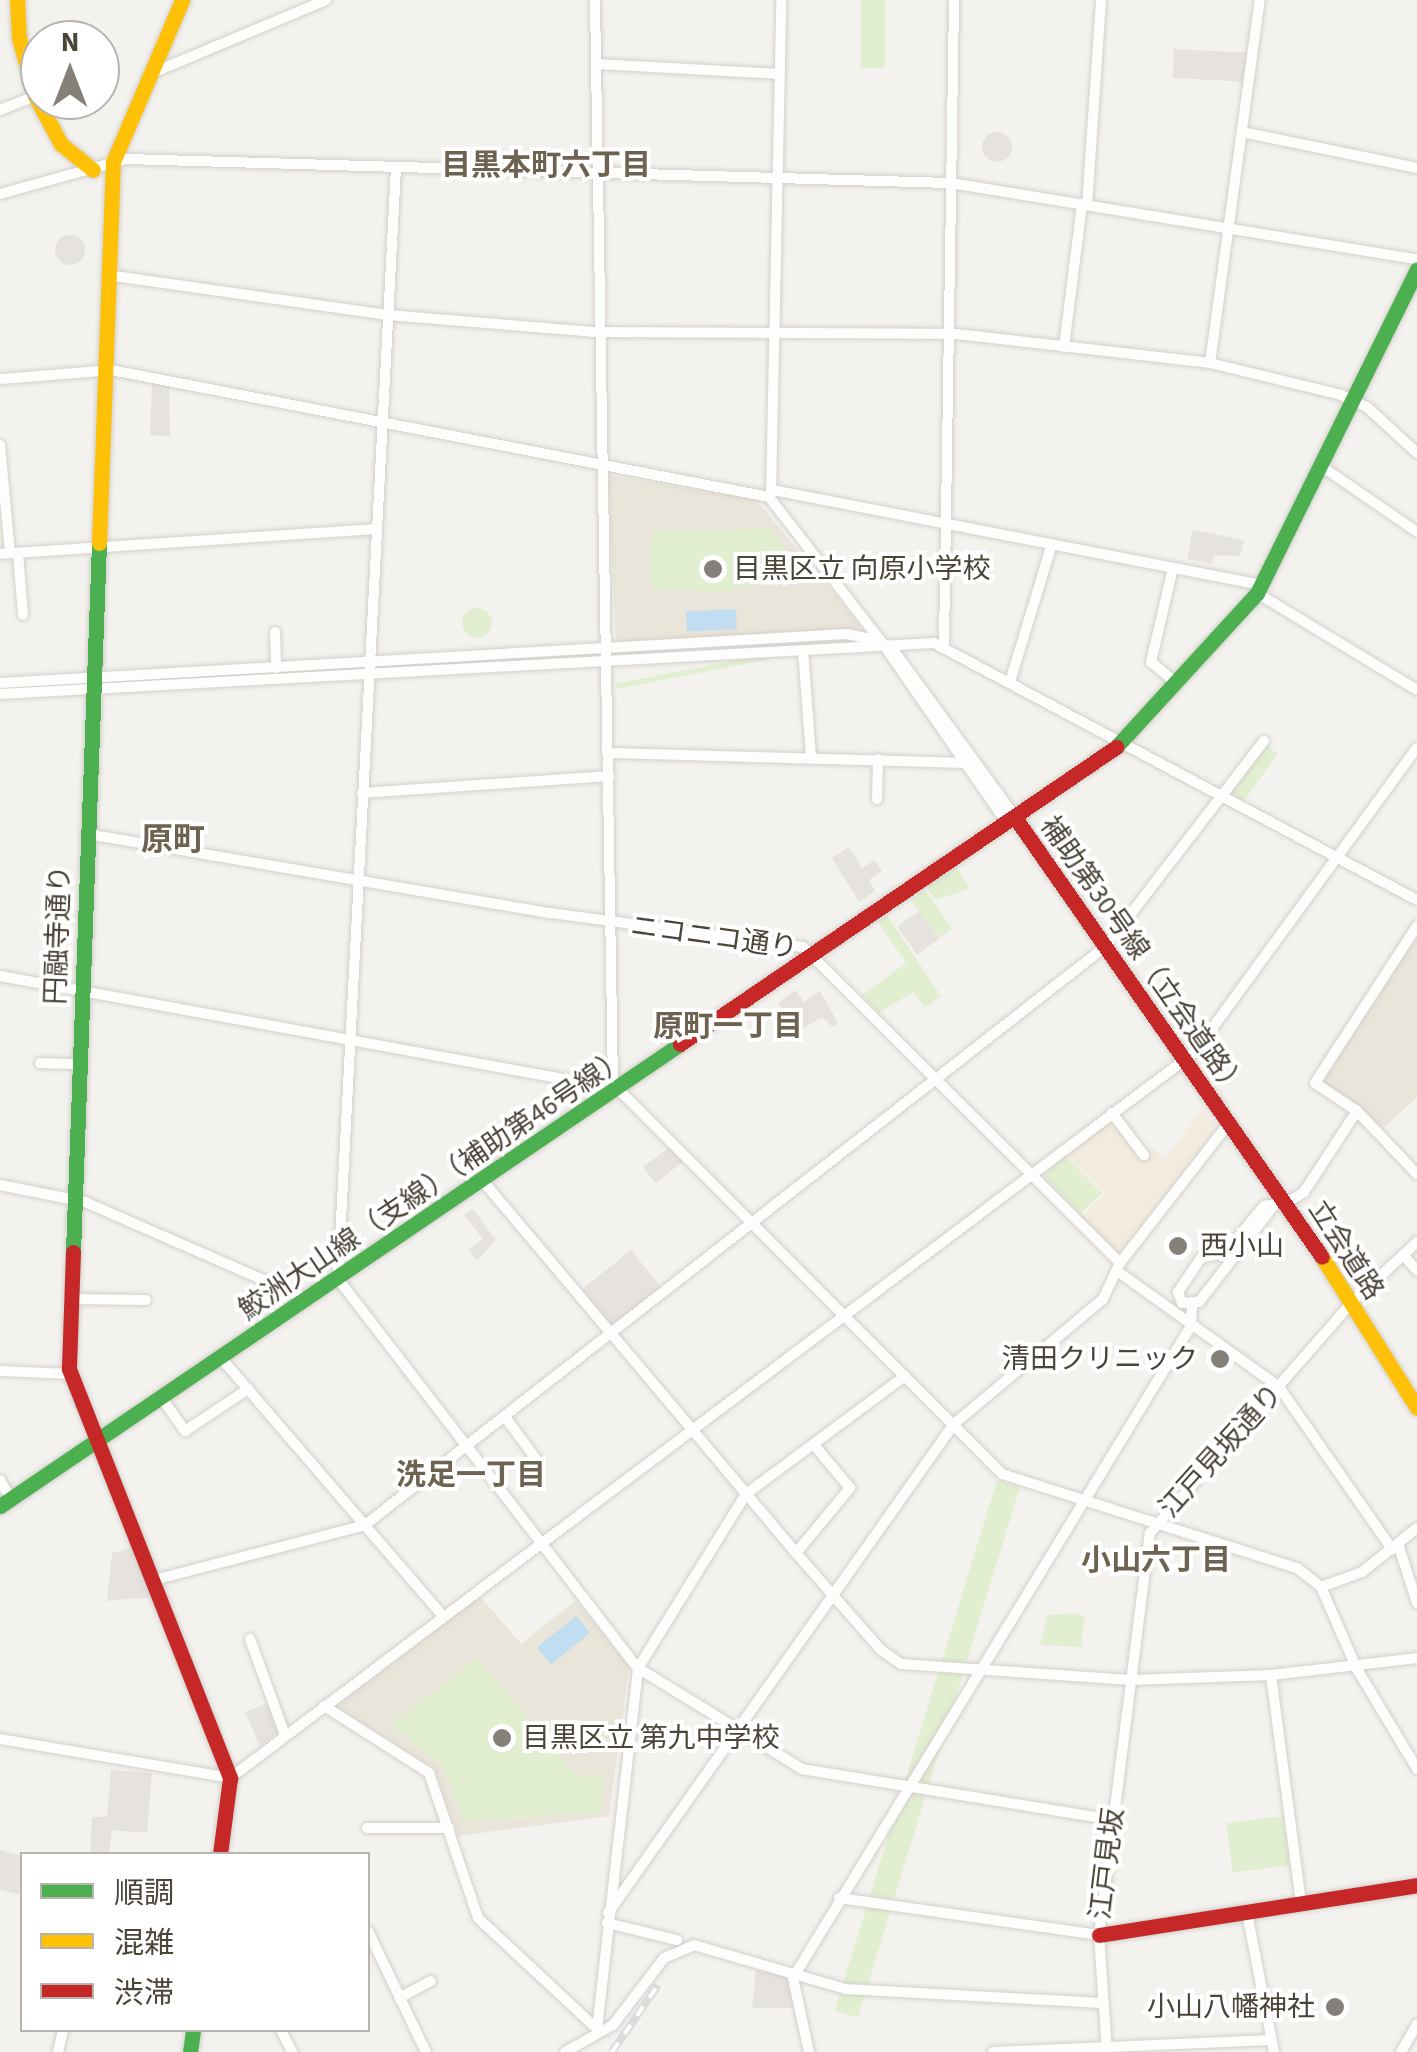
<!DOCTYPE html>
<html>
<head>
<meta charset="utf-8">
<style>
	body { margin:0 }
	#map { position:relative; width:1417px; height:2052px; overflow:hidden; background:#f4f2ee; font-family:"Source Sans 3","Noto Sans JP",sans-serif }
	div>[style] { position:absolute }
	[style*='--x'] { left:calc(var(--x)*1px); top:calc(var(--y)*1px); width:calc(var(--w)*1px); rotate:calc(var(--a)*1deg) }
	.commercial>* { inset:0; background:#f3ebdf }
	.education>* { inset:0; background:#eae5da }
	.green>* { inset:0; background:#e1eecf; transform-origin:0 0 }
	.round { border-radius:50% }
	.parking>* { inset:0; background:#e6e3df; transform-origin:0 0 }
	.water>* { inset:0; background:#c0ddf1; transform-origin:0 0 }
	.roads { filter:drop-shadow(0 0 2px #d2d0cb) drop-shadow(0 0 2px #d2d0cb) }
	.street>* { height:10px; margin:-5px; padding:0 5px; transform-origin:5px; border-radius:5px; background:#fdfdfc }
	.fast>* { height:15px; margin:-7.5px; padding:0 7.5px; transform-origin:7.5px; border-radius:7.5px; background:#4caf50 }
	.slow>* { height:15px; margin:-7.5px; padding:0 7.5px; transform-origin:7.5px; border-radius:7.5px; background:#ffc107 }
	.jam>* { height:15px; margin:-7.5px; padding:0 7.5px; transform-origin:7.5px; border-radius:7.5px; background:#c62828 }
	.rail>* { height:8px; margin-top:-4px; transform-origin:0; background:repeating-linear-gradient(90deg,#fff 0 11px,#dbdbda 0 22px); box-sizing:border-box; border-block:2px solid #dbdbda }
	.dots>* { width:28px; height:28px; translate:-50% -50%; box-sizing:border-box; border:5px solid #fff; border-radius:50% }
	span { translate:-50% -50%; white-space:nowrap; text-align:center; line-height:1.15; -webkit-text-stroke:8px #fff; paint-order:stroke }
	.poi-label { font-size:28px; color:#4b4439 }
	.left { translate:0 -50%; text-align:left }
	.right { translate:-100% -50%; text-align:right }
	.street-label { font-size:28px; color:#4b4439 }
	.neighbourhood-label { font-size:30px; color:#6e6250; font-weight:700 }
	.quarter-label { font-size:32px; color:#6e6250; font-weight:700 }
	.legend { position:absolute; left:20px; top:1852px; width:350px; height:180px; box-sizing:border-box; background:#fff; border:2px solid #b7b4b0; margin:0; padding:12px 18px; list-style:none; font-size:30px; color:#4b4439 }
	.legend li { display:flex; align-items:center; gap:20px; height:50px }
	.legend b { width:50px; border:2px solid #b7b4b0 }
	.north { position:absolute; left:20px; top:20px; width:100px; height:100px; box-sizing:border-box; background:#fff; border:2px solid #b7b4b0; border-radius:50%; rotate:0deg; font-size:28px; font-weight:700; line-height:40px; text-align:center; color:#4b4439 }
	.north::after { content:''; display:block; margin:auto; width:35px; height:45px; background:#868178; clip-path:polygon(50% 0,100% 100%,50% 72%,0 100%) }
</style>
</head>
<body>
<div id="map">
	<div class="commercial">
		<i style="clip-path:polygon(1202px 1108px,1217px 1129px,1120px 1256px,1081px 1217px,1122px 1178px,1104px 1193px,1066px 1154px,1112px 1119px,1140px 1161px,1154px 1148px,1165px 1160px)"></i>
	</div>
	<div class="education">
		<i style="clip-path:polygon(608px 475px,756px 500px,860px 625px,857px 630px,616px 642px)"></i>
		<i style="clip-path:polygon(1417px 934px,1417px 1097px,1383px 1129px,1324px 1085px,1323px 1074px)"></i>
		<i style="clip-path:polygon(480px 1596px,521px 1644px,576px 1600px,629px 1666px,609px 1816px,458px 1836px,434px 1768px,336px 1707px)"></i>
	</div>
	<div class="green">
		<i style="left:861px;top:0;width:24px;height:68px"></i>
		<i style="clip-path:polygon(770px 529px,806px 581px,752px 583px,727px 592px,651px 589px,650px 537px,660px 530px)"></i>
		<i class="round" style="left:462px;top:608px;width:30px;height:30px"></i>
		<i style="left:852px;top:638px;width:5px;height:241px;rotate:79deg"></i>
		<i style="left:1264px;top:744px;width:17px;height:60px;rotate:36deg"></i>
		<i style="clip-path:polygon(956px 867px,970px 888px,936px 900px,926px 887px)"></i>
		<i style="left:925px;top:890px;width:47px;height:17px;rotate:55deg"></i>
		<i style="clip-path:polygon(887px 915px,941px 996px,925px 1008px,913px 992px,879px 1013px,862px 995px,906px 963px,878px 922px)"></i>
		<i style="left:1065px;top:1155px;width:53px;height:30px;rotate:46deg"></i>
		<i style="left:997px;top:1480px;width:24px;height:555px;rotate:17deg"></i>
		<i style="clip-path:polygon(1073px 1613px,1085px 1616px,1081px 1647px,1040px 1645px,1048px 1615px)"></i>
		<i style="clip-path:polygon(478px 1658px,576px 1775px,605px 1775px,601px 1812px,464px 1822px,444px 1768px,391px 1724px)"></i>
		<i style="left:1283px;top:1816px;width:50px;height:57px;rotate:83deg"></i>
	</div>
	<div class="parking">
		<i style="left:1174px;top:49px;width:74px;height:29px;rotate:3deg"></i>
		<i class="round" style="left:982px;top:132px;width:30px;height:30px"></i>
		<i class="round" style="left:55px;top:235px;width:30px;height:30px"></i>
		<i style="clip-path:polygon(152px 383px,169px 386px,170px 436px,150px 435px)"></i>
		<i style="clip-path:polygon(1193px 530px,1244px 540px,1240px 556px,1214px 555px,1212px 564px,1187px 559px)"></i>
		<i style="clip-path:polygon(849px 847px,862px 868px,875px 860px,882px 871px,869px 880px,875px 891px,859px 902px,832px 858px)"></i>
		<i style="left:919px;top:911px;width:34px;height:27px;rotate:54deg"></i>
		<i style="clip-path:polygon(795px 990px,804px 1002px,820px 991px,838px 1023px,832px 1027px,822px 1017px,796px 1033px,778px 1003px)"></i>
		<i style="left:671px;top:1146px;width:20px;height:35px;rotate:53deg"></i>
		<i style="clip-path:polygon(473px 1209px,496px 1240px,477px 1261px,469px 1250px,483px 1239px,464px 1215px)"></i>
		<i style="left:631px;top:1250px;width:48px;height:64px;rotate:51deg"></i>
		<i style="clip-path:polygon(131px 1548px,152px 1597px,107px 1601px,112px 1553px)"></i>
		<i style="clip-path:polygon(271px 1702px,280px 1730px,260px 1746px,245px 1712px)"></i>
		<i style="clip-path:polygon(111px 1770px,152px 1773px,147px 1833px,112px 1830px,109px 1854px,90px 1854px,92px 1817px,107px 1817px)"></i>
		<i style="clip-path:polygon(0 1850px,22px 1856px,22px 1895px,0 1890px)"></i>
		<i style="clip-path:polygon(756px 1970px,787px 1977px,794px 2008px,752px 2008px)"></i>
	</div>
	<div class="water">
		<i style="left:736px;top:609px;width:20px;height:50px;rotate:87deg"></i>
		<i style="left:576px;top:1616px;width:22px;height:50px;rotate:51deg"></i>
	</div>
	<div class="roads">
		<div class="street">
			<i style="--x:595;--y:0;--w:1087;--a:89.05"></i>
			<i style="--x:597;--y:64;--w:183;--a:3.1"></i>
			<i style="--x:150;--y:74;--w:191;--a:-22.8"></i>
			<i style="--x:0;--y:110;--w:38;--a:-22"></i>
			<i style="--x:1242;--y:132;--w:179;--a:11.6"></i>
			<i style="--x:396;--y:167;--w:1114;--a:92.99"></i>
			<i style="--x:338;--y:1279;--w:491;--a:52.4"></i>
			<i style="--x:638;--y:1668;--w:193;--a:31.6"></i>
			<i style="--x:802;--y:1769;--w:314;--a:9.3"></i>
			<i style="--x:0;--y:194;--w:131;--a:-15.5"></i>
			<i style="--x:126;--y:159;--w:825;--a:1.67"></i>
			<i style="--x:951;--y:183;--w:472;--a:9.3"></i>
			<i style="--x:1087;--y:206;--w:206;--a:-86.1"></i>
			<i style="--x:107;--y:275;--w:284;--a:8.1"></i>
			<i style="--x:388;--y:315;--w:206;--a:4.7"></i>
			<i style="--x:593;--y:332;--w:364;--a:0.3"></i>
			<i style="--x:957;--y:334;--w:255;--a:6.5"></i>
			<i style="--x:1210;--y:363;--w:135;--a:13.7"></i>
			<i style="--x:1341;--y:395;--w:29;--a:25"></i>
			<i style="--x:1367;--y:407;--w:68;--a:42.6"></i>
			<i style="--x:1064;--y:347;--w:144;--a:-82.8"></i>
			<i style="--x:1210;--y:363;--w:366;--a:-82.2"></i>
			<i style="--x:0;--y:379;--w:111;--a:-4.6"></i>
			<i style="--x:111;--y:370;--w:670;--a:10.92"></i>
			<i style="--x:769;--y:497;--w:186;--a:52.2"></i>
			<i style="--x:883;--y:644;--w:206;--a:55.3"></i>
			<i style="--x:1000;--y:813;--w:15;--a:23"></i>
			<i style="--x:0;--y:445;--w:108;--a:84.7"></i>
			<i style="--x:1324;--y:468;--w:113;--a:34.5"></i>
			<i style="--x:773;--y:490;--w:498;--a:11"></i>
			<i style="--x:771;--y:494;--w:494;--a:-88.8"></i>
			<i style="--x:18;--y:553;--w:62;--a:85.4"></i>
			<i style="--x:0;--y:554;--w:376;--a:-3.8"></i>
			<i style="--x:1173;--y:568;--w:97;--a:103.2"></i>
			<i style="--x:1151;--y:662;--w:35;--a:40"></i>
			<i style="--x:1257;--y:593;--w:187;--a:31.2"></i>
			<i style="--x:275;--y:632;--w:36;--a:88"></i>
			<i style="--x:944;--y:645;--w:645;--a:-89.11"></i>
			<i style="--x:891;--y:647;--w:212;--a:53.8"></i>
			<i style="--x:803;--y:650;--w:107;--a:85.7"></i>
			<i style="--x:1010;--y:682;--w:141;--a:-73.1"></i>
			<i style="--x:0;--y:683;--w:848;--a:-3.31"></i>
			<i style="--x:847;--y:634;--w:30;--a:12"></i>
			<i style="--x:0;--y:694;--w:935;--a:-3.13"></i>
			<i style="--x:934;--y:643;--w:547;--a:28.02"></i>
			<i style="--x:608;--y:753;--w:354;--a:1.6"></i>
			<i style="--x:362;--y:793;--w:248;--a:-3.9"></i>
			<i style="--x:877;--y:799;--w:40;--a:-88.6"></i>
			<i style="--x:87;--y:834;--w:471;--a:9.7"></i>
			<i style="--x:551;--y:913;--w:254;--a:7.7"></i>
			<i style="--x:803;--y:947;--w:448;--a:44.9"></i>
			<i style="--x:1417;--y:926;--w:187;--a:123"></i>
			<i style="--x:1315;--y:1083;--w:50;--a:33.7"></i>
			<i style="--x:1357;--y:1111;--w:87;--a:46.4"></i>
			<i style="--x:0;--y:976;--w:628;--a:10.36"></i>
			<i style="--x:618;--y:1089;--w:544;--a:45.07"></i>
			<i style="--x:1002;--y:1474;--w:310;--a:17.7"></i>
			<i style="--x:1297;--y:1568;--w:31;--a:38"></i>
			<i style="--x:1321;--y:1587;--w:90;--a:66.3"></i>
			<i style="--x:1357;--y:1669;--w:117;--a:59"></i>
			<i style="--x:40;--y:1063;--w:38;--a:2"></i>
			<i style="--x:1112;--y:1113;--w:53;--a:52.7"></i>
			<i style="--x:482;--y:1180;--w:488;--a:49.9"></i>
			<i style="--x:796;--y:1553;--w:129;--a:48.8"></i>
			<i style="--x:881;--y:1650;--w:24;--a:35"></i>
			<i style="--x:901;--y:1664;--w:230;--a:4"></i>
			<i style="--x:1130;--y:1680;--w:141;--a:-2"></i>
			<i style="--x:1271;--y:1675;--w:147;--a:-6.6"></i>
			<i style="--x:0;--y:1185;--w:87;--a:11.3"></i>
			<i style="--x:85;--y:1202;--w:242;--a:23.6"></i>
			<i style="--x:1286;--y:1203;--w:21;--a:-31"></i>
			<i style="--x:1304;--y:1192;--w:97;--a:-56.8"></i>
			<i style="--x:1275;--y:1204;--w:124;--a:127.8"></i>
			<i style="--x:1199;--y:1302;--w:17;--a:177"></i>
			<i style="--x:1182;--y:1303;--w:12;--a:-110"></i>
			<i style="--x:1178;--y:1292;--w:41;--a:-55.9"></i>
			<i style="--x:1201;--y:1258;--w:26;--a:-13"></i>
			<i style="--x:1226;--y:1252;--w:60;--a:-50.4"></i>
			<i style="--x:1264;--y:1206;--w:11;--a:-10"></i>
			<i style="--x:1403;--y:1255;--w:21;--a:47"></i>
			<i style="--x:1120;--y:1273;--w:196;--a:35.6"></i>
			<i style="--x:1279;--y:1387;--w:198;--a:55.1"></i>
			<i style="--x:70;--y:1299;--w:76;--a:0.8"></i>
			<i style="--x:221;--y:1358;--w:340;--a:49.3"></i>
			<i style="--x:0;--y:1371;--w:71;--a:2.4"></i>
			<i style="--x:161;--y:1397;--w:42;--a:54.8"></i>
			<i style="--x:185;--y:1431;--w:76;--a:-33.7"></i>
			<i style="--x:505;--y:1417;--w:52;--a:53.6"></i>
			<i style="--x:0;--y:1480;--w:22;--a:60"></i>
			<i style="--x:1398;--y:1544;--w:62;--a:72.1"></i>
			<i style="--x:796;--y:1553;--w:85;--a:-50.3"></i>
			<i style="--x:850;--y:1488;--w:56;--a:-129.9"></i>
			<i style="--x:154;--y:1580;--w:218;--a:-14.6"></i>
			<i style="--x:365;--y:1525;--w:940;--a:-38"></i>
			<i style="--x:1106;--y:946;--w:259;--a:-52.4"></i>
			<i style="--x:1321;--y:1587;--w:44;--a:-20.1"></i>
			<i style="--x:1362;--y:1572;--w:70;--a:-38.7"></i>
			<i style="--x:250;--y:1639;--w:102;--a:70"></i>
			<i style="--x:1271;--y:1675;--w:231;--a:82.5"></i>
			<i style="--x:324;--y:1706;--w:125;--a:32.5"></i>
			<i style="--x:429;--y:1773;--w:153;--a:71.3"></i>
			<i style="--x:478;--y:1918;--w:163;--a:43"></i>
			<i style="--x:0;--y:1739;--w:233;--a:9.6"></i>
			<i style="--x:230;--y:1778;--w:1208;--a:-36.96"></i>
			<i style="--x:1195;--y:1052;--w:376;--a:-53.9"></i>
			<i style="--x:367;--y:1828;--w:82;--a:0"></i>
			<i style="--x:839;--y:1898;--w:263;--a:8.1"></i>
			<i style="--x:608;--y:1913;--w:599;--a:-54.72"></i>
			<i style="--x:954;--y:1424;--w:194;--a:-40"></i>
			<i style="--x:1103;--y:1299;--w:40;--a:-65"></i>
			<i style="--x:1120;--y:1263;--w:177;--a:-52.1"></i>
			<i style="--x:1247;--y:1913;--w:142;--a:79"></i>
			<i style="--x:607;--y:1923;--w:72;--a:13.7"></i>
			<i style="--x:368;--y:1931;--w:134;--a:64.4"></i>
			<i style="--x:399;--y:1998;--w:36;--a:-28"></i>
			<i style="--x:597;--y:2029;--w:363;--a:-83.5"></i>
			<i style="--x:638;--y:1668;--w:205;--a:-58.2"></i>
			<i style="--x:746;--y:1494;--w:198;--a:-36.6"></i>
			<i style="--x:281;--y:2030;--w:25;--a:63"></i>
			<i style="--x:58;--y:2052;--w:23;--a:-77"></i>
			<i style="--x:565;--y:2052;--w:55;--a:-29.4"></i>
			<i style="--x:613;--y:2025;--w:84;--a:-52.7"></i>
			<i style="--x:664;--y:1958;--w:33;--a:-23"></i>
			<i style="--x:694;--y:1945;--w:157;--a:16.2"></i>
			<i style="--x:845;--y:1989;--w:257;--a:3.1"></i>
			<i style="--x:809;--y:2052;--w:76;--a:-102.2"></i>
			<i style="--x:793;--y:1978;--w:764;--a:-58.6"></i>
			<i style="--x:1191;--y:1326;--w:19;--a:-87"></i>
			<i style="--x:993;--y:2052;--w:278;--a:-2.5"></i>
			<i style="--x:1107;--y:2052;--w:117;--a:-93.9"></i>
			<i style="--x:1099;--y:1935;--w:405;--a:-82.8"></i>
			<i style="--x:1150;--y:1533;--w:305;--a:-48.8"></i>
			<i style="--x:1351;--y:1303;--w:90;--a:-42.7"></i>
			<i style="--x:1401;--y:2052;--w:32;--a:-60"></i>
		</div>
		<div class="fast">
			<i style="--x:1116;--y:747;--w:209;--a:-47.5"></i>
			<i style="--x:1257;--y:593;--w:361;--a:-63.7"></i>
			<i style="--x:73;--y:1252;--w:709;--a:-87.9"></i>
			<i style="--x:0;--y:1506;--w:822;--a:-34.19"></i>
			<i style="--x:190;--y:2052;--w:22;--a:-82"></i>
		</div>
		<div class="slow">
			<i style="--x:17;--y:0;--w:38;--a:87"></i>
			<i style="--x:19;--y:38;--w:60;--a:74.6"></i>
			<i style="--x:35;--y:96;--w:55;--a:61.6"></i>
			<i style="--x:61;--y:144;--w:41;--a:39.1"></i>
			<i style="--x:99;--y:543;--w:381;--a:-87.9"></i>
			<i style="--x:113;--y:162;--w:176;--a:-66.9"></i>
			<i style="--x:1322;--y:1257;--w:178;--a:57.8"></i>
		</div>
		<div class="jam">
			<i style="--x:1016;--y:819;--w:534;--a:55.06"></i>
			<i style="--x:680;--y:1044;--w:528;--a:-34.26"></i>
			<i style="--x:73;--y:1252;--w:117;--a:92"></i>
			<i style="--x:69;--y:1369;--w:440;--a:68.5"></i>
			<i style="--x:230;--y:1778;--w:77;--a:97.5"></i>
			<i style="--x:1099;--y:1935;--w:322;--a:-8.9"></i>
		</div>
	</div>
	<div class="rail">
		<i style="--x:612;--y:2052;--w:81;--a:-55.5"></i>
	</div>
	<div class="dots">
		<i style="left:713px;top:569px;background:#868178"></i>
		<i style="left:1178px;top:1246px;background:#868178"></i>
		<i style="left:1220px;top:1359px;background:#868178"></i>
		<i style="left:502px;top:1738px;background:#868178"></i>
		<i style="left:1335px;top:2007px;background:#868178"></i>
	</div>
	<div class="poi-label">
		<span class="left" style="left:733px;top:569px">目黒区立 向原小学校</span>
		<span class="left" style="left:1200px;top:1246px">西小山</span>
		<span class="right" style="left:1198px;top:1359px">清田クリニック</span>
		<span class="left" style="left:522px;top:1738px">目黒区立 第九中学校</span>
		<span class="right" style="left:1315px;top:2007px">小山八幡神社</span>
	</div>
	<div class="street-label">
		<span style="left:58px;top:935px;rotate:-88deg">円融寺通り</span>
		<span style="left:714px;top:937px;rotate:8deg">ニコニコ通り</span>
		<span style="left:1143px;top:957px;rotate:55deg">補助第30号線（立会道路）</span>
		<span style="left:433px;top:1184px;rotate:-34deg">鮫洲大山線（支線）（補助第46号線）</span>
		<span style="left:1346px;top:1250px;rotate:57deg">立会道路</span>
		<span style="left:1221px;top:1451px;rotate:-48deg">江戸見坂通り</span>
		<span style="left:1107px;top:1864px;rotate:-83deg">江戸見坂</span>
	</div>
	<div class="neighbourhood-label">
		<span style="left:546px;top:166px">目黒本町六丁目</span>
		<span style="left:728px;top:1027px">原町一丁目</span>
		<span style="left:471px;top:1476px">洗足一丁目</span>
		<span style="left:1156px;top:1561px">小山六丁目</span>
	</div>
	<div class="quarter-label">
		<span style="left:173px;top:840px">原町</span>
	</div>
	<ul class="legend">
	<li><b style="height:12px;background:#4caf50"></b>順調</li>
	<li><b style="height:12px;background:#ffc107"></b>混雑</li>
	<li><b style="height:12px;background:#c62828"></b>渋滞</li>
	</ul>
	<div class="north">N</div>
</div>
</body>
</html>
